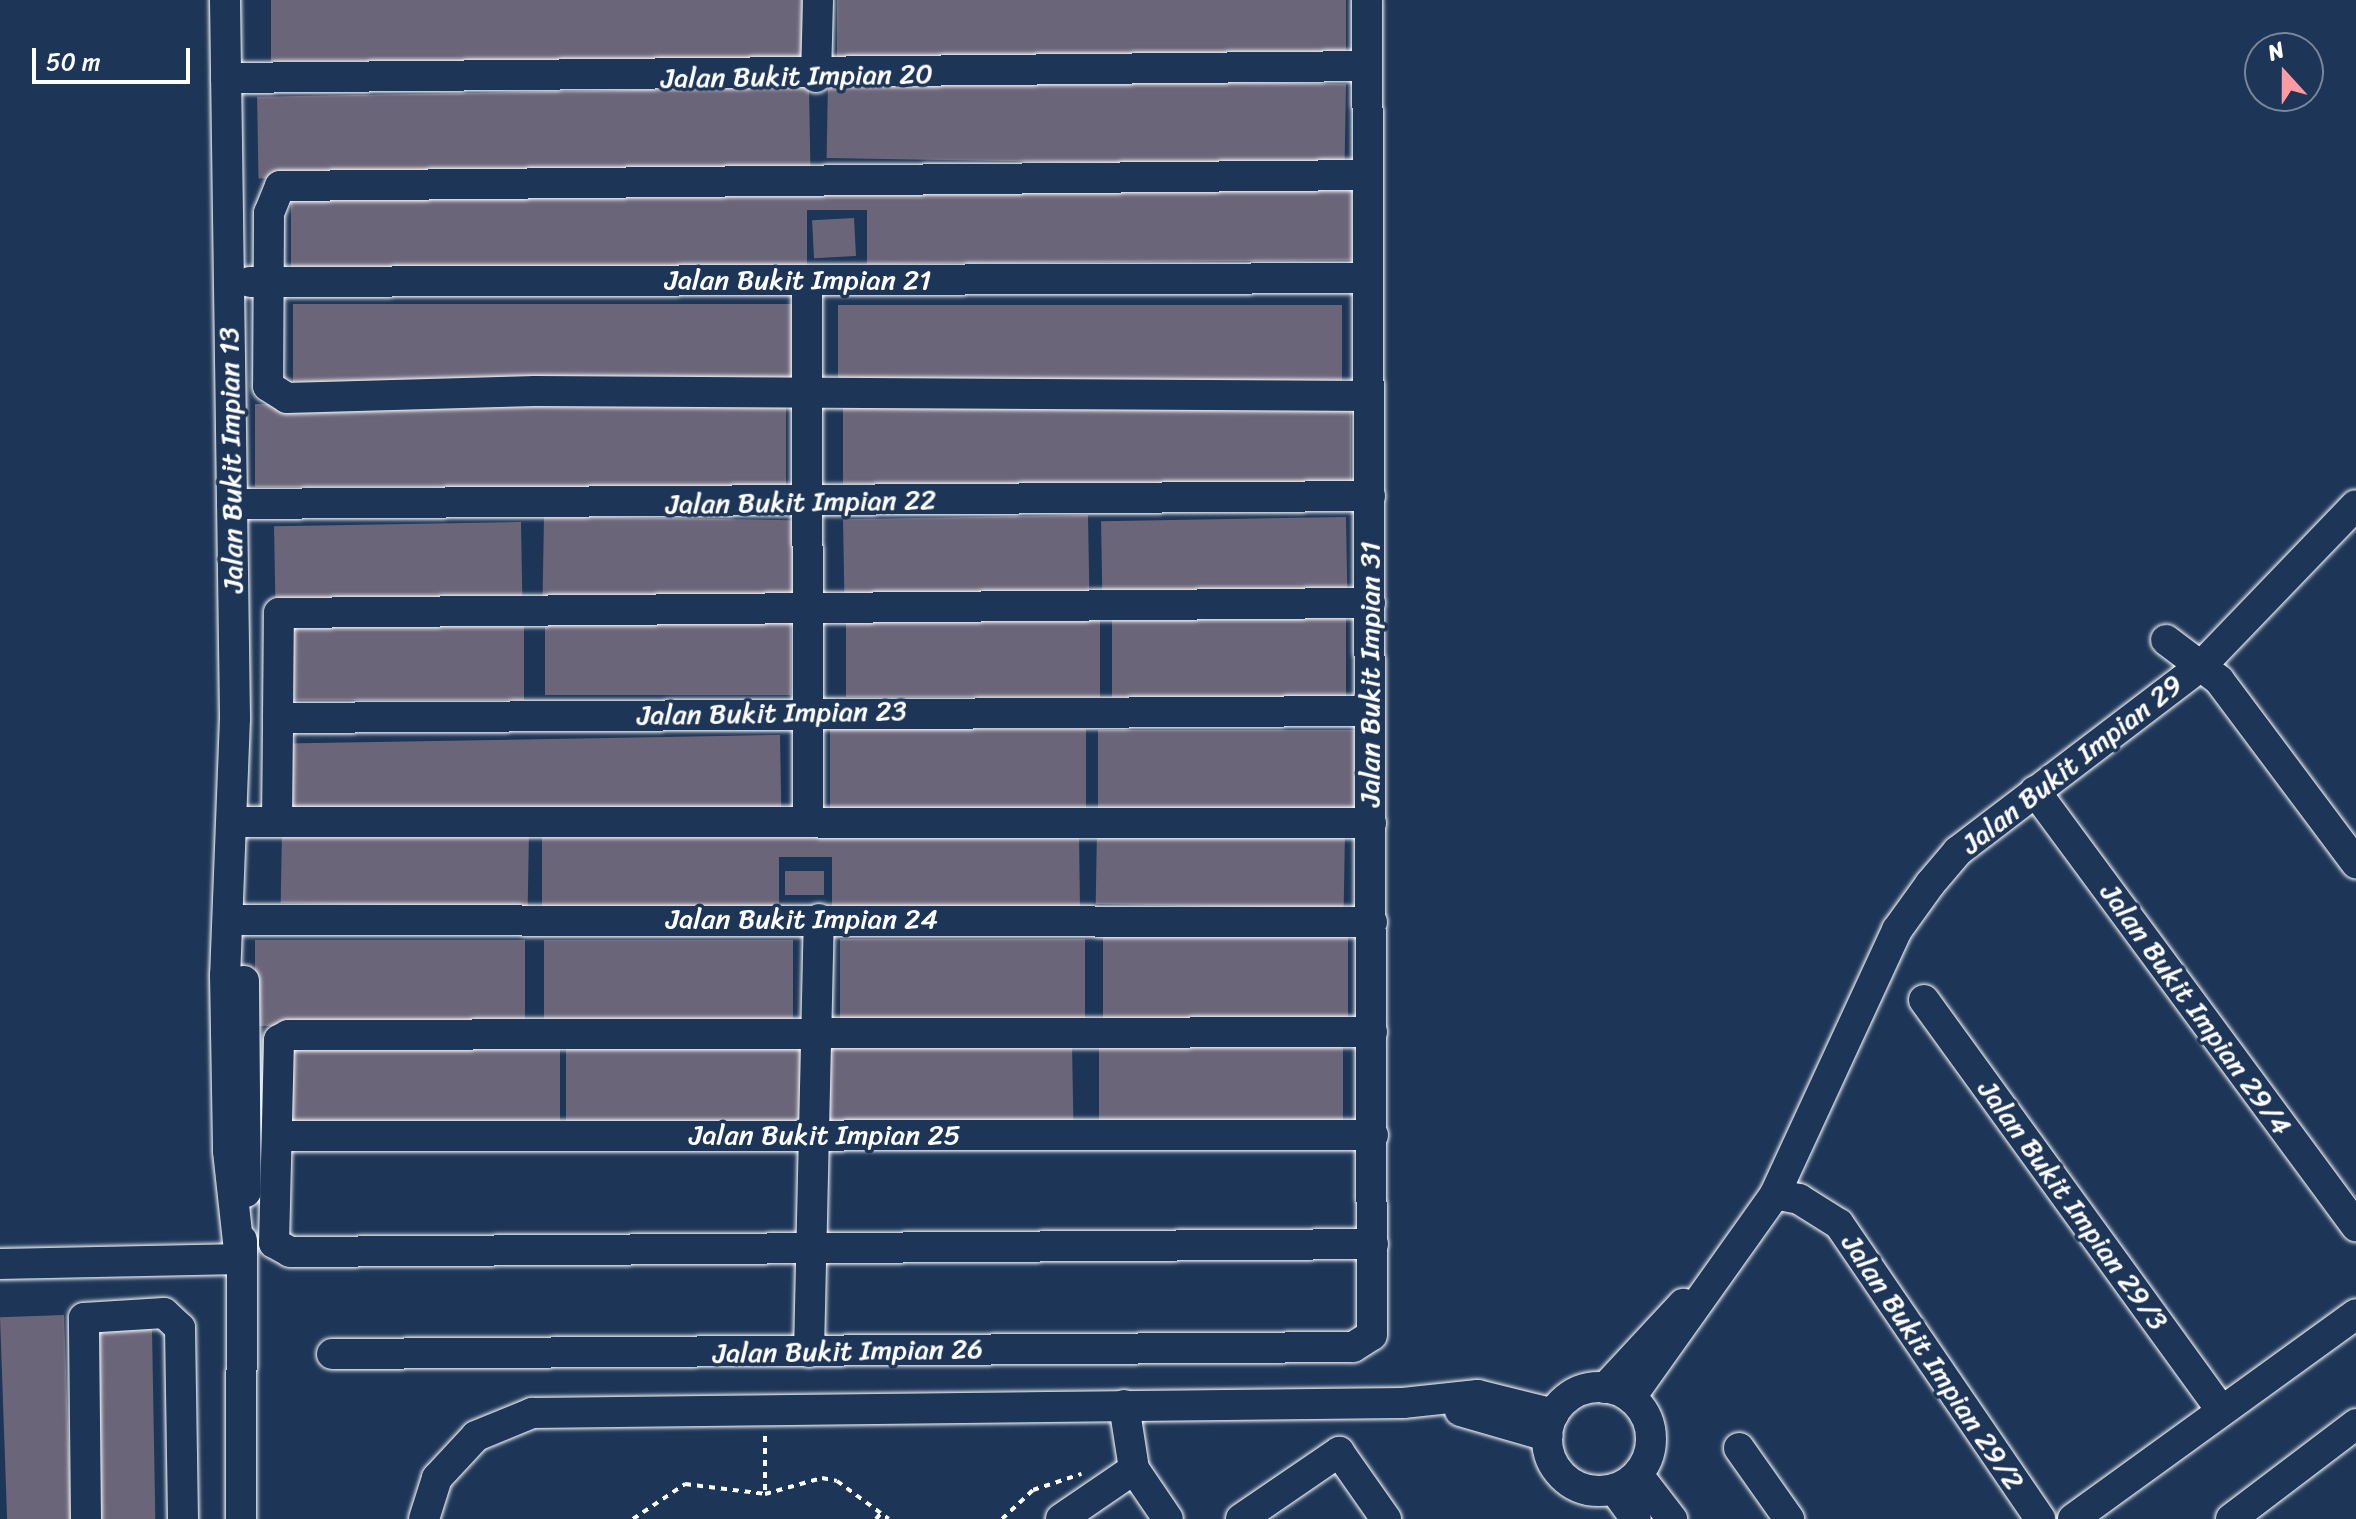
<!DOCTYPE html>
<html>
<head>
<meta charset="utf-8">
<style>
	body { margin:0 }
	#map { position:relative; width:2356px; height:1519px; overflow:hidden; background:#1d3557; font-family:Sriracha,sans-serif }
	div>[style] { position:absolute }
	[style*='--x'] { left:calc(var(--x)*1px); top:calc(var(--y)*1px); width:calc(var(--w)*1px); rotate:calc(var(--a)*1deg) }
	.building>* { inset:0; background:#6b657a; transform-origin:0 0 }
	.path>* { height:4px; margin-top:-2px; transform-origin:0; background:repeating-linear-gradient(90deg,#fff 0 6px,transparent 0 12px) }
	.roads { filter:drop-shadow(0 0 2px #fff) drop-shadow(0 0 2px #fff) }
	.minor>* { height:30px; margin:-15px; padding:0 15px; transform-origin:15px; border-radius:15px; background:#1d3557 }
	.minor>.ring { margin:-15px; padding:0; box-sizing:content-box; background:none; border:30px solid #1d3557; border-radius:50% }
	span { translate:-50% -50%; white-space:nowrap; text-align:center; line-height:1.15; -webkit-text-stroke:7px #1d3557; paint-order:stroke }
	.street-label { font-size:28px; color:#fff }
	.north { position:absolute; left:2244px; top:32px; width:80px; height:80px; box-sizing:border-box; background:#1d3557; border:2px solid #77869a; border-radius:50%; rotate:339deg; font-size:22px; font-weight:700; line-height:32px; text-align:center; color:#fff }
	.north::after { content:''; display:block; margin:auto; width:28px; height:36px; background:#ff9aa2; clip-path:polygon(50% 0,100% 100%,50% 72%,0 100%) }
	.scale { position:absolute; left:32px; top:48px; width:158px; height:36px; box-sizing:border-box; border:4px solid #fff; border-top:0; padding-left:10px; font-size:24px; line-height:28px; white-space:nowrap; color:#fff; -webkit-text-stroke:6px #1d3557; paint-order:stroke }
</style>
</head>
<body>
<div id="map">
	<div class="building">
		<i style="left:271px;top:0;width:531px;height:61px"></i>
		<i style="left:837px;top:0;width:509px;height:60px"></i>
		<i style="left:1346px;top:84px;width:83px;height:518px;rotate:91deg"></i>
		<i style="left:809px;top:87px;width:82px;height:552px;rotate:89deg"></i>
		<i style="clip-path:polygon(1352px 180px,1353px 260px,867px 264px,867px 210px,807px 210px,807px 266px,291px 270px,291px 189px)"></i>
		<i style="left:854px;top:218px;width:38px;height:42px;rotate:87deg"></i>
		<i style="left:796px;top:304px;width:78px;height:503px;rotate:90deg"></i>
		<i style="left:1342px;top:305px;width:83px;height:504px;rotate:90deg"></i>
		<i style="left:1351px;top:401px;width:83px;height:508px;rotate:90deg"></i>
		<i style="left:786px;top:404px;width:83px;height:531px;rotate:90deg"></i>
		<i style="left:1088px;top:515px;width:83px;height:245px;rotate:89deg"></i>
		<i style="left:544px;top:516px;width:254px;height:80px;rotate:1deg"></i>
		<i style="left:1346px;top:517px;width:82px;height:245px;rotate:89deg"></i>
		<i style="left:521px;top:522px;width:77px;height:247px;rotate:89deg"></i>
		<i style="left:791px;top:612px;width:83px;height:246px;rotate:90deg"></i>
		<i style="left:1100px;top:614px;width:83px;height:254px;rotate:90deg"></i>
		<i style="left:1112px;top:614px;width:234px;height:83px"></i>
		<i style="left:524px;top:619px;width:81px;height:241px;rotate:90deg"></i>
		<i style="left:1086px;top:729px;width:83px;height:256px;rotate:90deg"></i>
		<i style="left:1098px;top:730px;width:257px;height:83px"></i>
		<i style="left:780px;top:735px;width:74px;height:494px;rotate:89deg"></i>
		<i style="left:282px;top:829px;width:247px;height:74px;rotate:1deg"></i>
		<i style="left:1097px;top:829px;width:248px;height:75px;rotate:1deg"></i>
		<i style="clip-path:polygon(1079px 831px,1080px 909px,832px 911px,832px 857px,779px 857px,779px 910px,542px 911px,542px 834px)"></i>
		<i style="left:785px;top:871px;width:39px;height:24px"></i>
		<i style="left:1348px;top:937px;width:83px;height:245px;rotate:90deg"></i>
		<i style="left:1085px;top:939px;width:83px;height:245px;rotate:90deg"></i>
		<i style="left:525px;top:940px;width:86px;height:270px;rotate:90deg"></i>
		<i style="left:793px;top:940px;width:85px;height:249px;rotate:90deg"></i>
		<i style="left:1343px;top:1038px;width:83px;height:244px;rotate:90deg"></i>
		<i style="left:811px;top:1043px;width:82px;height:245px;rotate:90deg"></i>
		<i style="left:1072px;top:1043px;width:83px;height:244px;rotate:89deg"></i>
		<i style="left:560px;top:1047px;width:82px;height:269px;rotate:90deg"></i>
		<i style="left:64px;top:1315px;width:204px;height:64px;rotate:88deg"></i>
		<i style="left:152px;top:1329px;width:190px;height:58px;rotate:89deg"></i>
	</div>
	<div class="path">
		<i style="--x:765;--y:1436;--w:58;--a:90"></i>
		<i style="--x:633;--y:1519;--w:63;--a:-33.9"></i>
		<i style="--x:685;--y:1484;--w:81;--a:7.1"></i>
		<i style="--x:765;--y:1494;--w:59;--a:-15.7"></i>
		<i style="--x:822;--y:1478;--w:15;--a:11"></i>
		<i style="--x:837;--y:1481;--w:64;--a:36.2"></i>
		<i style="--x:876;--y:1519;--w:8;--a:-50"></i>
		<i style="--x:1002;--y:1519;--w:42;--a:-43.1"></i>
		<i style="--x:1033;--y:1490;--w:51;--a:-18.4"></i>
	</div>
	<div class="roads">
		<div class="minor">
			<i style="--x:225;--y:0;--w:718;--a:89.2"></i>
			<i style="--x:235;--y:718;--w:257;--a:92.2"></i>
			<i style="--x:225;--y:975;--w:176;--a:89"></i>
			<i style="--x:228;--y:1151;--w:109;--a:83.7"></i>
			<i style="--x:816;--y:77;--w:77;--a:-88.5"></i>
			<i style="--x:226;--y:78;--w:1141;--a:-0.6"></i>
			<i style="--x:1368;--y:175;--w:1088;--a:179.42"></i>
			<i style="--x:280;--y:186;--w:29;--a:112"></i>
			<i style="--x:269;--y:213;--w:173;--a:90.3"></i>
			<i style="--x:268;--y:386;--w:22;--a:32"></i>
			<i style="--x:287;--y:398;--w:248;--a:-1.6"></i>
			<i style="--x:535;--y:391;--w:834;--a:0.34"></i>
			<i style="--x:807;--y:280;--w:541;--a:89.89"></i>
			<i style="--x:250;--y:282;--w:1118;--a:-0.2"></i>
			<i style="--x:232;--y:504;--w:1138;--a:-0.4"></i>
			<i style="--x:2166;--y:640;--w:66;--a:37"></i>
			<i style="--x:2219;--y:680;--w:229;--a:53.2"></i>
			<i style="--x:278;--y:718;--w:105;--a:-89.5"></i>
			<i style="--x:279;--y:613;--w:1091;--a:-0.53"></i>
			<i style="--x:2035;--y:791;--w:541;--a:53.58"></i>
			<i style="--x:234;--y:822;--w:1137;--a:0.05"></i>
			<i style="--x:277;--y:822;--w:104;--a:-89.4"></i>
			<i style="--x:278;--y:718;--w:1092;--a:-0.37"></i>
			<i style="--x:232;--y:920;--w:1140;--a:0.1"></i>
			<i style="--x:244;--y:981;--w:211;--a:89.5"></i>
			<i style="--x:1924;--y:1000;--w:506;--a:54.08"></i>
			<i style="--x:1372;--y:1032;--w:1084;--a:179.84"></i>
			<i style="--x:288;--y:1035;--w:10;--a:151"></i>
			<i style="--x:279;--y:1040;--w:203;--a:91.4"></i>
			<i style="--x:274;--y:1243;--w:18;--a:29"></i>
			<i style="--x:290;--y:1252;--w:1083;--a:-0.42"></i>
			<i style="--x:278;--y:1136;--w:1095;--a:-0.05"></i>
			<i style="--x:1775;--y:1194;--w:25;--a:12"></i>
			<i style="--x:1799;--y:1199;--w:47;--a:32"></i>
			<i style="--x:1839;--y:1224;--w:357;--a:55.7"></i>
			<i style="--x:0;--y:1264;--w:240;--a:-1.2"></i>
			<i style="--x:809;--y:1352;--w:433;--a:-88.7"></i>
			<i style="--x:332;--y:1354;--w:1021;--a:-0.39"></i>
			<i style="--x:1353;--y:1347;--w:22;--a:-32"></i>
			<i style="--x:1372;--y:1335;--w:1335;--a:-90.21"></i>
			<i class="ring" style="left:1547px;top:1387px;width:74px;height:74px"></i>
			<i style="--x:1605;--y:1388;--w:115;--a:-47.1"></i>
			<i style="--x:1631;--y:1397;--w:249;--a:-54.6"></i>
			<i style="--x:1775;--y:1194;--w:291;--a:-65.2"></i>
			<i style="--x:1897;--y:930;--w:57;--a:-54.3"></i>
			<i style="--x:1930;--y:884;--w:43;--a:-49.7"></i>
			<i style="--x:1958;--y:851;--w:305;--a:-37.3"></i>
			<i style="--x:2201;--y:666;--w:223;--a:-46.1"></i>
			<i style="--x:1124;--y:1405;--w:65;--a:81.1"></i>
			<i style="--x:1134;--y:1469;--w:60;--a:55.8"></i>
			<i style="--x:1460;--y:1411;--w:91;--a:16"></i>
			<i style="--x:1739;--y:1448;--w:87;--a:54.8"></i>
			<i style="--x:1638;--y:1475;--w:56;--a:52.3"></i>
			<i style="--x:1614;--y:1489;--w:37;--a:54"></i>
			<i style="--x:86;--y:1519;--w:201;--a:-90.6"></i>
			<i style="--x:84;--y:1318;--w:80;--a:-3.6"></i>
			<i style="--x:164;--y:1313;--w:22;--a:43"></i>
			<i style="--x:180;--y:1328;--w:191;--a:89.1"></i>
			<i style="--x:241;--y:1519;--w:279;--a:-89.8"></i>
			<i style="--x:424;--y:1519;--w:43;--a:-72.4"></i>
			<i style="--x:437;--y:1478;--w:57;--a:-47.1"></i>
			<i style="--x:476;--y:1436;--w:61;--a:-22.3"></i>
			<i style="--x:532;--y:1413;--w:871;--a:-0.66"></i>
			<i style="--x:1403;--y:1403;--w:75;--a:-6.1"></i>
			<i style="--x:1478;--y:1395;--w:78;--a:14"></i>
			<i style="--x:1061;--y:1519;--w:88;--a:-34.4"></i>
			<i style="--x:1241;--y:1519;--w:119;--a:-34.4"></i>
			<i style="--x:1339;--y:1452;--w:82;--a:55"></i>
			<i style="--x:2073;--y:1519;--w:349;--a:-35.9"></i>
			<i style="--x:2231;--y:1519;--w:157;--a:-37.2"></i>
		</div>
	</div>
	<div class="street-label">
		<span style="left:797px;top:76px;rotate:-1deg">Jalan Bukit Impian 20</span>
		<span style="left:798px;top:280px">Jalan Bukit Impian 21</span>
		<span style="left:231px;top:460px;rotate:-91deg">Jalan Bukit Impian 13</span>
		<span style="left:801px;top:502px;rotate:-1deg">Jalan Bukit Impian 22</span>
		<span style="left:1370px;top:674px;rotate:-90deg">Jalan Bukit Impian 31</span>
		<span style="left:772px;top:713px;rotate:-1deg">Jalan Bukit Impian 23</span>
		<span style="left:2072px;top:764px;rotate:-38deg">Jalan Bukit Impian 29</span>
		<span style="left:802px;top:919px">Jalan Bukit Impian 24</span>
		<span style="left:2196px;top:1009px;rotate:54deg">Jalan Bukit Impian 29/4</span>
		<span style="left:825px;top:1135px">Jalan Bukit Impian 25</span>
		<span style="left:2073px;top:1205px;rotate:54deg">Jalan Bukit Impian 29/3</span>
		<span style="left:848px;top:1351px;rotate:-1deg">Jalan Bukit Impian 26</span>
		<span style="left:1933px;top:1362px;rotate:56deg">Jalan Bukit Impian 29/2</span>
	</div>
	<div class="north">N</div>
	<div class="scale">50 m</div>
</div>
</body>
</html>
